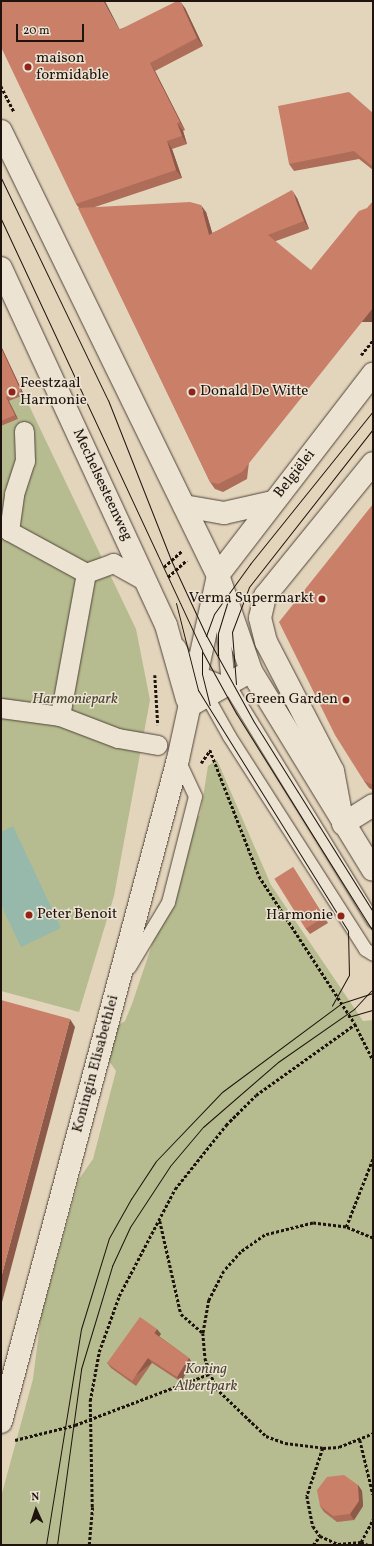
<!DOCTYPE html>
<html>
<head>
<meta charset="utf-8">
<style>
	body { margin:0 }
	#map { position:relative; width:374px; height:1546px; overflow:hidden; background:#e3d4bc; font-family:Vollkorn,serif }
	div>[style] { position:absolute }
	[style*='--x'] { left:calc(var(--x)*1px); top:calc(var(--y)*1px); width:calc(var(--w)*1px); rotate:calc(var(--a)*1deg) }
	.green>* { inset:0; background:#b6bc8f }
	.water>* { inset:0; background:#96b9ac }
	.path>* { height:2.5px; margin-top:-1.25px; transform-origin:0; background:repeating-linear-gradient(90deg,#1e140d 0 3px,transparent 0 5px) }
	.roads { filter:drop-shadow(0 0 1px #4f4439) drop-shadow(0 0 1px #4f4439) }
	.service>* { height:13px; margin:-6.5px; padding:0 6.5px; transform-origin:6.5px; border-radius:6.5px; background:#ede3d3 }
	.pedestrian>* { height:19px; margin:-9.5px; padding:0 9.5px; transform-origin:9.5px; border-radius:9.5px; background:#ede3d3 }
	.minor>* { height:22px; margin:-11px; padding:0 11px; transform-origin:11px; border-radius:11px; background:#ede3d3 }
	.tertiary>* { height:22px; margin:-11px; padding:0 11px; transform-origin:11px; border-radius:11px; background:#ede3d3 }
	.secondary>* { height:22px; margin:-11px; padding:0 11px; transform-origin:11px; border-radius:11px; background:#ede3d3 }
	.tram>* { height:1px; margin:-0.5px; padding:0 0.5px; transform-origin:0.5px; border-radius:0.5px; background:#1e140d }
	.wall>* { inset:0; background:#ad6d59 }
	.shaded-wall>* { inset:0; background:#8d5949; transform-origin:0 0 }
	.building>* { inset:0; background:#c97f68; transform-origin:0 0 }
	.dots>* { width:11px; height:11px; translate:-50% -50%; box-sizing:border-box; border:2px solid #ede3d3; border-radius:50% }
	span { translate:-50% -50%; white-space:nowrap; text-align:center; line-height:1.15; -webkit-text-stroke:3px #ede3d3; paint-order:stroke }
	.poi-label { font-size:15px; color:#1e140d }
	.left { translate:0 -50%; text-align:left }
	.right { translate:-100% -50%; text-align:right }
	.street-label { font-size:15px; color:#1e140d }
	.park-label { font-size:15px; color:#4c4634; font-style:italic }
	.frame { position:absolute; inset:0; border:2px solid #1e140d; pointer-events:none }
	.north { position:absolute; left:16px; top:1490px; width:40px; height:40px; -webkit-text-stroke:3px #ede3d3; paint-order:stroke; rotate:357deg; font-size:11px; font-weight:700; line-height:16px; text-align:center; color:#1e140d }
	.north::after { content:''; display:block; margin:auto; width:14px; height:18px; background:#1e140d; clip-path:polygon(50% 0,100% 100%,50% 72%,0 100%) }
	.scale { position:absolute; left:16px; top:24px; width:68px; height:18px; box-sizing:border-box; border:2px solid #1e140d; border-top:0; padding-left:5px; font-size:12px; line-height:14px; white-space:nowrap; color:#1e140d; -webkit-text-stroke:3px #ede3d3; paint-order:stroke }
</style>
</head>
<body>
<div id="map">
	<div class="green">
		<i style="clip-path:polygon(24px 395px,136px 629px,150px 700px,114px 896px,79px 1012px,1px 991px,1px 426px,18px 419px,9px 401px)"></i>
		<i style="clip-path:polygon(217px 760px,271px 885px,363px 1021px,373px 1020px,373px 1545px,1px 1545px,1px 1497px,33px 1379px,41px 1316px,79px 1179px,93px 1159px,116px 1071px,107px 1058px,112px 1029px,125px 1021px,132px 1004px,194px 820px,200px 815px,208px 766px)"></i>
	</div>
	<div class="water">
		<i style="clip-path:polygon(13px 826px,61px 928px,21px 947px,1px 905px,1px 832px)"></i>
	</div>
	<div class="path">
		<i style="--x:1;--y:86;--w:29;--a:63"></i>
		<i style="--x:361;--y:355;--w:19;--a:-51"></i>
		<i style="--x:164;--y:567;--w:24;--a:-42"></i>
		<i style="--x:168;--y:577;--w:25;--a:-42"></i>
		<i style="--x:155;--y:675;--w:50;--a:86.6"></i>
		<i style="--x:210;--y:750;--w:135;--a:68.7"></i>
		<i style="--x:259;--y:876;--w:176;--a:57"></i>
		<i style="--x:355;--y:1024;--w:40;--a:63.4"></i>
		<i style="--x:201;--y:763;--w:16;--a:-55"></i>
		<i style="--x:160;--y:1221;--w:95;--a:77.3"></i>
		<i style="--x:181;--y:1314;--w:29;--a:41"></i>
		<i style="--x:346;--y:1227;--w:74;--a:-68.6"></i>
		<i style="--x:373;--y:1238;--w:29;--a:-158"></i>
		<i style="--x:346;--y:1227;--w:33;--a:-173"></i>
		<i style="--x:313;--y:1223;--w:49;--a:166"></i>
		<i style="--x:265;--y:1235;--w:29;--a:145"></i>
		<i style="--x:241;--y:1252;--w:25;--a:132"></i>
		<i style="--x:224;--y:1271;--w:33;--a:117"></i>
		<i style="--x:209;--y:1300;--w:34;--a:100"></i>
		<i style="--x:203;--y:1333;--w:25;--a:85"></i>
		<i style="--x:205;--y:1358;--w:32;--a:70"></i>
		<i style="--x:216;--y:1388;--w:69;--a:43.8"></i>
		<i style="--x:266;--y:1436;--w:20;--a:20"></i>
		<i style="--x:285;--y:1443;--w:38;--a:7"></i>
		<i style="--x:323;--y:1448;--w:16;--a:-4"></i>
		<i style="--x:339;--y:1447;--w:37;--a:-22"></i>
		<i style="--x:15;--y:1440;--w:62;--a:-14"></i>
		<i style="--x:75;--y:1425;--w:143;--a:-20.8"></i>
		<i style="--x:360;--y:1440;--w:56;--a:76.5"></i>
		<i style="--x:323;--y:1448;--w:51;--a:108.4"></i>
		<i style="--x:307;--y:1496;--w:31;--a:79"></i>
		<i style="--x:313;--y:1526;--w:12;--a:55"></i>
		<i style="--x:320;--y:1536;--w:20;--a:24"></i>
		<i style="--x:338;--y:1544;--w:23;--a:-5"></i>
		<i style="--x:361;--y:1542;--w:26;--a:-62"></i>
		<i style="--x:361;--y:1542;--w:8;--a:23"></i>
		<i style="--x:89;--y:1545;--w:38;--a:-85"></i>
		<i style="--x:92;--y:1507;--w:106;--a:-91.1"></i>
		<i style="--x:90;--y:1401;--w:50;--a:-79.6"></i>
		<i style="--x:99;--y:1352;--w:59;--a:-70.3"></i>
		<i style="--x:119;--y:1296;--w:121;--a:-62.4"></i>
		<i style="--x:175;--y:1189;--w:82;--a:-51.4"></i>
		<i style="--x:226;--y:1125;--w:42;--a:-45"></i>
		<i style="--x:256;--y:1095;--w:122;--a:-35.6"></i>
		<i style="--x:313;--y:1545;--w:11;--a:-52"></i>
	</div>
	<div class="roads">
		<div class="service">
			<i style="--x:220;--y:600;--w:84;--a:84.6"></i>
			<i style="--x:228;--y:684;--w:278;--a:58.5"></i>
			<i style="--x:178;--y:645;--w:104;--a:60.7"></i>
			<i style="--x:229;--y:736;--w:253;--a:57.4"></i>
			<i style="--x:365;--y:949;--w:9;--a:32"></i>
			<i style="--x:195;--y:671;--w:35;--a:22"></i>
			<i style="--x:129;--y:967;--w:76;--a:-59"></i>
			<i style="--x:168;--y:902;--w:109;--a:-75.7"></i>
			<i style="--x:195;--y:796;--w:40;--a:-115"></i>
		</div>
		<div class="pedestrian">
			<i style="--x:9;--y:531;--w:37;--a:-82"></i>
			<i style="--x:14;--y:494;--w:35;--a:-72"></i>
			<i style="--x:25;--y:461;--w:30;--a:-92"></i>
			<i style="--x:9;--y:531;--w:88;--a:28.6"></i>
			<i style="--x:1;--y:708;--w:60;--a:7.7"></i>
			<i style="--x:60;--y:716;--w:62;--a:20.8"></i>
			<i style="--x:118;--y:738;--w:40;--a:10"></i>
			<i style="--x:60;--y:716;--w:145;--a:-79.7"></i>
			<i style="--x:86;--y:573;--w:29;--a:-20"></i>
			<i style="--x:113;--y:563;--w:39;--a:29"></i>
		</div>
		<div class="minor">
			<i style="--x:343;--y:824;--w:36;--a:-32"></i>
		</div>
		<div class="tertiary">
			<i style="--x:184;--y:506;--w:41;--a:9.9"></i>
			<i style="--x:224;--y:513;--w:50;--a:-12.7"></i>
			<i style="--x:218;--y:575;--w:254;--a:-52.4"></i>
			<i style="--x:342;--y:819;--w:49;--a:-100.6"></i>
			<i style="--x:333;--y:771;--w:145;--a:-117.4"></i>
			<i style="--x:266;--y:642;--w:25;--a:-104"></i>
			<i style="--x:260;--y:618;--w:23;--a:-77"></i>
			<i style="--x:265;--y:596;--w:171;--a:-50.9"></i>
		</div>
		<div class="secondary">
			<i style="--x:1;--y:131;--w:494;--a:64"></i>
			<i style="--x:218;--y:575;--w:102;--a:71"></i>
			<i style="--x:251;--y:671;--w:233;--a:58.5"></i>
			<i style="--x:1;--y:268;--w:393;--a:65.2"></i>
			<i style="--x:166;--y:625;--w:77;--a:74.2"></i>
			<i style="--x:189;--y:706;--w:71;--a:-29.4"></i>
			<i style="--x:1;--y:1422;--w:686;--a:-75.05"></i>
			<i style="--x:178;--y:759;--w:188;--a:-77.7"></i>
		</div>
	</div>
	<div class="tram">
		<i style="--x:1;--y:178;--w:246;--a:64.3"></i>
		<i style="--x:108;--y:400;--w:172;--a:68.5"></i>
		<i style="--x:171;--y:560;--w:83;--a:65"></i>
		<i style="--x:206;--y:635;--w:99;--a:61.1"></i>
		<i style="--x:254;--y:722;--w:224;--a:57.9"></i>
		<i style="--x:1;--y:219;--w:476;--a:65"></i>
		<i style="--x:202;--y:651;--w:71;--a:61.3"></i>
		<i style="--x:236;--y:713;--w:257;--a:57.9"></i>
		<i style="--x:176;--y:603;--w:90;--a:75.8"></i>
		<i style="--x:198;--y:690;--w:284;--a:58.1"></i>
		<i style="--x:348;--y:931;--w:44;--a:88.7"></i>
		<i style="--x:349;--y:975;--w:35;--a:119"></i>
		<i style="--x:206;--y:636;--w:23;--a:-70"></i>
		<i style="--x:214;--y:614;--w:62;--a:-54.2"></i>
		<i style="--x:250;--y:564;--w:196;--a:-51.2"></i>
		<i style="--x:202;--y:652;--w:22;--a:90"></i>
		<i style="--x:202;--y:674;--w:32;--a:76"></i>
		<i style="--x:218;--y:655;--w:22;--a:-90"></i>
		<i style="--x:218;--y:633;--w:34;--a:-73"></i>
		<i style="--x:236;--y:684;--w:52;--a:-94.4"></i>
		<i style="--x:232;--y:632;--w:48;--a:-69.3"></i>
		<i style="--x:249;--y:587;--w:201;--a:-51.9"></i>
		<i style="--x:348;--y:1017;--w:26;--a:-16"></i>
		<i style="--x:46;--y:1545;--w:219;--a:-80.8"></i>
		<i style="--x:81;--y:1329;--w:95;--a:-72.9"></i>
		<i style="--x:109;--y:1238;--w:45;--a:-60.6"></i>
		<i style="--x:131;--y:1199;--w:45;--a:-56.7"></i>
		<i style="--x:156;--y:1161;--w:95;--a:-46.3"></i>
		<i style="--x:222;--y:1092;--w:149;--a:-36.6"></i>
		<i style="--x:342;--y:1003;--w:33;--a:-18"></i>
		<i style="--x:57;--y:1545;--w:178;--a:-82.2"></i>
		<i style="--x:81;--y:1369;--w:108;--a:-73.2"></i>
		<i style="--x:112;--y:1266;--w:43;--a:-65.2"></i>
		<i style="--x:130;--y:1227;--w:73;--a:-56.7"></i>
		<i style="--x:170;--y:1166;--w:51;--a:-49.8"></i>
		<i style="--x:203;--y:1127;--w:99;--a:-40.9"></i>
		<i style="--x:278;--y:1062;--w:93;--a:-34.9"></i>
		<i style="--x:354;--y:1009;--w:25;--a:-47"></i>
	</div>
	<div class="wall">
		<i style="clip-path:polygon(185px 8px,203px 46px,155px 71px,185px 130px,183px 131px,187px 144px,172px 149px,182px 178px,95px 207px,206px 212px,212px 233px,297px 198px,309px 229px,276px 241px,247px 479px,223px 492px,215px 489px,210px 482px,79px 208px,76px 204px,120px 29px)"></i>
		<i style="clip-path:polygon(373px 113px,373px 170px,359px 159px,294px 171px,289px 164px)"></i>
		<i style="clip-path:polygon(1px 346px,24px 395px,9px 401px,18px 419px,1px 426px)"></i>
		<i style="clip-path:polygon(373px 504px,373px 790px,369px 788px,364px 781px)"></i>
		<i style="clip-path:polygon(293px 867px,328px 923px,310px 934px,306px 929px)"></i>
		<i style="clip-path:polygon(161px 1334px,159px 1336px,189px 1358px,192px 1363px,181px 1382px,152px 1363px,136px 1386px,111px 1368px,107px 1363px)"></i>
		<i style="clip-path:polygon(358px 1485px,362px 1491px,363px 1506px,354px 1520px,337px 1522px,324px 1512px,320px 1506px)"></i>
	</div>
	<div class="shaded-wall">
		<i style="clip-path:polygon(103px 1px,105px 1px,124px 38px,119px 30px)"></i>
		<i style="clip-path:polygon(180px 1px,185px 8px,203px 46px,197px 38px)"></i>
		<i style="clip-path:polygon(150px 63px,155px 71px,185px 130px,180px 122px)"></i>
		<i style="clip-path:polygon(177px 123px,183px 131px,187px 144px,182px 136px)"></i>
		<i style="clip-path:polygon(167px 141px,172px 149px,182px 178px,176px 170px)"></i>
		<i style="clip-path:polygon(292px 190px,297px 198px,309px 229px,304px 221px)"></i>
		<i style="clip-path:polygon(201px 205px,206px 212px,215px 242px,209px 235px)"></i>
		<i style="left:373px;top:308px;width:14px;height:210px;rotate:90deg"></i>
		<i style="clip-path:polygon(1px 346px,24px 395px,21px 391px,1px 348px)"></i>
		<i style="clip-path:polygon(6px 397px,9px 401px,18px 419px,15px 415px)"></i>
		<i style="clip-path:polygon(70px 1019px,75px 1027px,1px 1306px,1px 1278px)"></i>
		<i style="clip-path:polygon(157px 1329px,161px 1334px,158px 1338px,154px 1333px)"></i>
		<i style="left:148px;top:1358px;width:6px;height:28px;rotate:51deg"></i>
		<i style="clip-path:polygon(189px 1358px,192px 1363px,181px 1382px,177px 1377px)"></i>
		<i style="clip-path:polygon(358px 1485px,362px 1491px,363px 1506px,354px 1520px,350px 1514px)"></i>
	</div>
	<div class="building">
		<i style="clip-path:polygon(1px 1px,103px 1px,119px 30px,177px 1px,180px 1px,197px 38px,150px 63px,180px 122px,177px 123px,182px 136px,167px 141px,176px 170px,76px 204px,1px 47px)"></i>
		<i style="clip-path:polygon(349px 92px,373px 113px,373px 167px,354px 151px,289px 164px,278px 106px)"></i>
		<i style="clip-path:polygon(292px 190px,304px 221px,268px 235px,311px 270px,359px 211px,367px 208px,373px 201px,373px 308px,242px 472px,218px 484px,210px 482px,78px 208px,190px 202px,201px 205px,209px 235px)"></i>
		<i style="clip-path:polygon(1px 348px,21px 391px,6px 397px,15px 415px,1px 421px)"></i>
		<i style="clip-path:polygon(373px 504px,373px 785px,364px 781px,335px 735px,279px 622px)"></i>
		<i style="left:293px;top:867px;width:59px;height:22px;rotate:58deg"></i>
		<i style="clip-path:polygon(1px 1000px,70px 1019px,1px 1278px)"></i>
		<i style="clip-path:polygon(140px 1317px,157px 1329px,154px 1333px,189px 1358px,177px 1377px,148px 1358px,132px 1381px,107px 1363px)"></i>
		<i style="clip-path:polygon(344px 1475px,358px 1485px,359px 1501px,350px 1514px,333px 1516px,320px 1506px,317px 1490px,327px 1477px)"></i>
	</div>
	<div class="dots">
		<i style="left:28px;top:67px;background:#8f2418"></i>
		<i style="left:12px;top:392px;background:#8f2418"></i>
		<i style="left:192px;top:392px;background:#8f2418"></i>
		<i style="left:322px;top:599px;background:#8f2418"></i>
		<i style="left:346px;top:700px;background:#8f2418"></i>
		<i style="left:29px;top:915px;background:#8f2418"></i>
		<i style="left:341px;top:916px;background:#8f2418"></i>
	</div>
	<div class="poi-label">
		<span class="left" style="left:36px;top:67px">maison<br>formidable</span>
		<span class="left" style="left:20px;top:392px">Feestzaal<br>Harmonie</span>
		<span class="left" style="left:200px;top:392px">Donald De Witte</span>
		<span class="right" style="left:314px;top:599px">Verma Supermarkt</span>
		<span class="right" style="left:338px;top:700px">Green Garden</span>
		<span class="left" style="left:37px;top:915px">Peter Benoit</span>
		<span class="right" style="left:333px;top:916px">Harmonie</span>
	</div>
	<div class="street-label">
		<span style="left:295px;top:474px;rotate:-52deg">Belgiëlei</span>
		<span style="left:102px;top:485px;rotate:65deg">Mechelsesteenweg</span>
		<span style="left:96px;top:1064px;rotate:-75deg">Koningin Elisabethlei</span>
	</div>
	<div class="park-label">
		<span style="left:75px;top:700px">Harmoniepark</span>
		<span style="left:206px;top:1378px">Koning<br>Albertpark</span>
	</div>
	<div class="frame"></div>
	<div class="north">N</div>
	<div class="scale">20 m</div>
</div>
</body>
</html>
